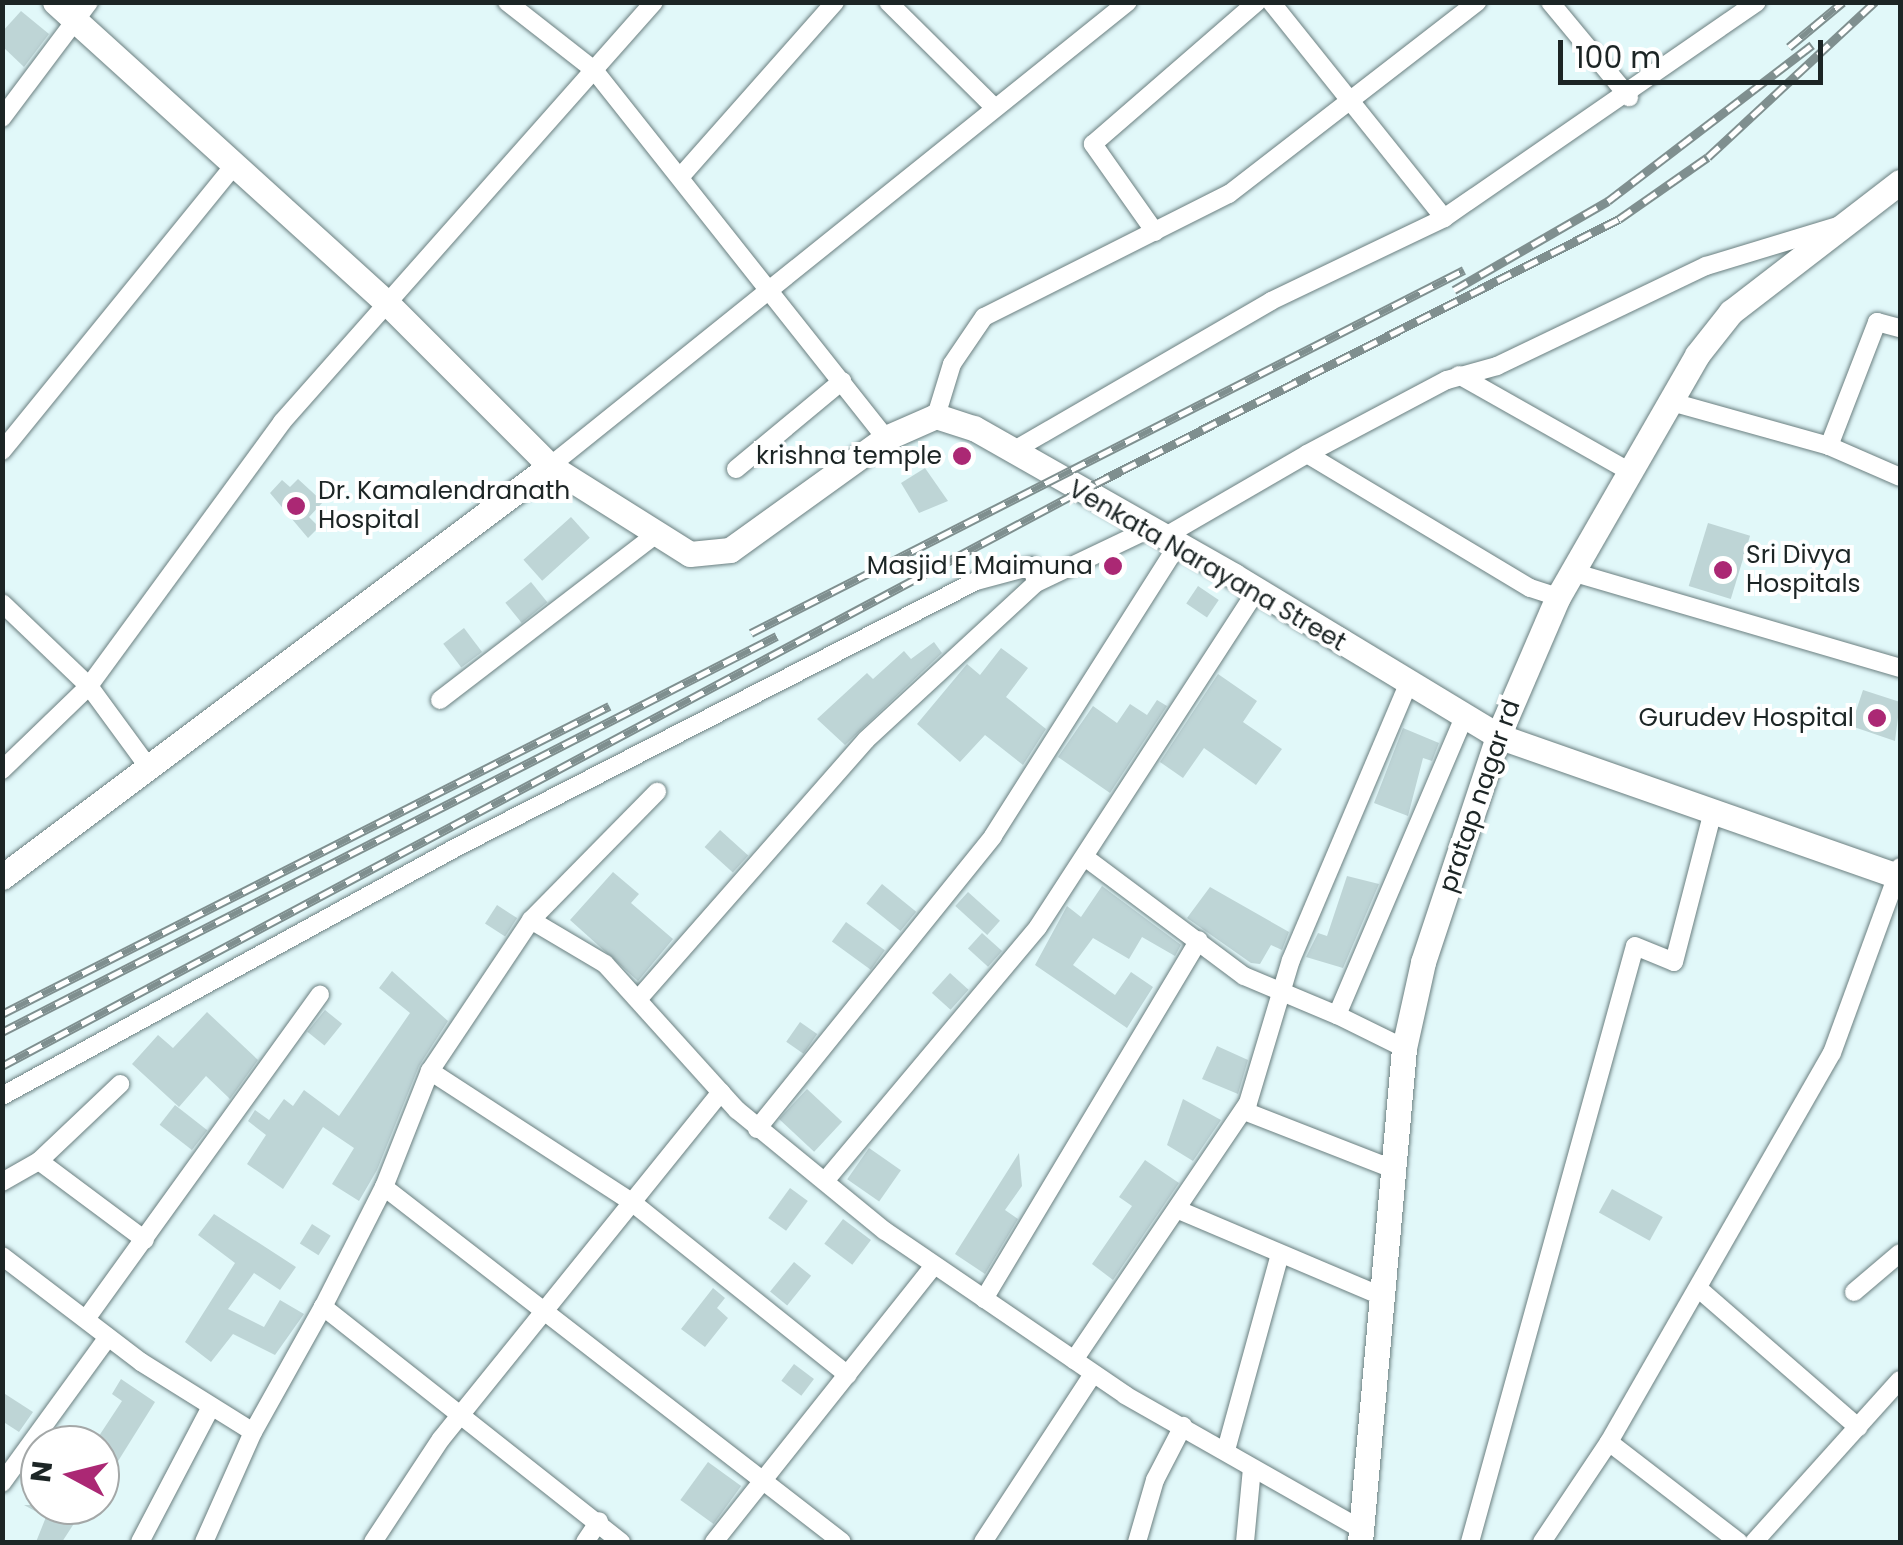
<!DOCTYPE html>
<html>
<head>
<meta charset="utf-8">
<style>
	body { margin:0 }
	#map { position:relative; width:1903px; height:1545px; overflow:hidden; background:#e1f8f9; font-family:Poppins,sans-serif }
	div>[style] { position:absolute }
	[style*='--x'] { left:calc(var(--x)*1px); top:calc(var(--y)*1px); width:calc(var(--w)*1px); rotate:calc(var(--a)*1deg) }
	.building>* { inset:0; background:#bed5d6; transform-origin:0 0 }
	.roads { filter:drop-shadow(0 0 2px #6b7f80) drop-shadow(0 0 2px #6b7f80) }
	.street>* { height:18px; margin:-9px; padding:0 9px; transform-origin:9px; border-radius:9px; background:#fff }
	.secondary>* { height:25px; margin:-12.5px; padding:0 12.5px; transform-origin:12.5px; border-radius:12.5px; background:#fff }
	.rail>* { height:9px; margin-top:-4.5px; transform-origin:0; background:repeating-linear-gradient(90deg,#fff 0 15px,#7f8f8f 0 30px); box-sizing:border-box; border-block:2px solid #7f8f8f }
	.dots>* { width:28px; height:28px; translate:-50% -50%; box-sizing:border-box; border:5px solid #fff; border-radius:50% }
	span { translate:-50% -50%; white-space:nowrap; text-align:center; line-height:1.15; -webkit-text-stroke:8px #fff; paint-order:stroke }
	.poi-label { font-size:25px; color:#1c2525 }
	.right { translate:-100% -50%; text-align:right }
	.left { translate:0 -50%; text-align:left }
	.street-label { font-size:25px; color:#1c2525 }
	.frame { position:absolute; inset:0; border:5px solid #1c2525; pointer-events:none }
	.north { position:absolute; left:20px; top:1425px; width:100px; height:100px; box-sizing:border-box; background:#fff; border:2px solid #a4a8a8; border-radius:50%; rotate:277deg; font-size:28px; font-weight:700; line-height:40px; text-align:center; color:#1c2525 }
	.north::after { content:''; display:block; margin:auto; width:35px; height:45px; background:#ab2874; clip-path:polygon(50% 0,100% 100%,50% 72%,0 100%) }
	.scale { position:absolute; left:1558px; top:40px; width:265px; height:45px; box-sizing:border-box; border:5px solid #1c2525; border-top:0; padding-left:12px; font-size:30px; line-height:35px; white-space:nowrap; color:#1c2525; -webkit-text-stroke:8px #fff; paint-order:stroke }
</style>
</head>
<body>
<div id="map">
	<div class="building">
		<i style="clip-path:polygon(21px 11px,49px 34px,24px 67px,2px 46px,2px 32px)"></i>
		<i style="clip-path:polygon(925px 468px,948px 501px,919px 513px,901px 483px)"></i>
		<i style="clip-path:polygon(298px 479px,323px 502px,309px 517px,319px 527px,308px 538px,270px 493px,282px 480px,290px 487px)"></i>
		<i style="left:571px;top:517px;width:28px;height:64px;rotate:48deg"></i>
		<i style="left:1708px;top:523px;width:44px;height:66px;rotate:17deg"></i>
		<i style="left:531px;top:582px;width:26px;height:33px;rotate:51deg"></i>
		<i style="left:1198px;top:586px;width:25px;height:21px;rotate:34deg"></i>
		<i style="left:464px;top:628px;width:30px;height:26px;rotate:53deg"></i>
		<i style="clip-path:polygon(934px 642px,942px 653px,845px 745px,817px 719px,867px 673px,873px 679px,904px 651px,911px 659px)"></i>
		<i style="clip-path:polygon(1001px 648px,1028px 668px,1006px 697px,1046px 729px,1023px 765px,985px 735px,960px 762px,917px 724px,967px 664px,980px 675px)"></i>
		<i style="clip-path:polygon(1218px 674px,1257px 701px,1243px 722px,1282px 749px,1256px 785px,1204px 748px,1183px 778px,1160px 762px)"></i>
		<i style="clip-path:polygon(1863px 690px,1900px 702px,1895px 741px,1851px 726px)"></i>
		<i style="clip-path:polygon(1157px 700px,1167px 706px,1110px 793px,1058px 757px,1093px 706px,1117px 723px,1130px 704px,1147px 715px)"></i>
		<i style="clip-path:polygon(1403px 728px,1439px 743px,1432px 761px,1423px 758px,1408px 816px,1374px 803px)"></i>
		<i style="left:720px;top:830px;width:38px;height:23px;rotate:42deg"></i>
		<i style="clip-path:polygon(613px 872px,639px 894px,631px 903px,673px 939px,638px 981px,570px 920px)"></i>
		<i style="clip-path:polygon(1347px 876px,1379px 884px,1343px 968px,1306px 957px,1318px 933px,1327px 936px)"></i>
		<i style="left:882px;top:884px;width:44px;height:25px;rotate:39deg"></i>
		<i style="clip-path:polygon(1102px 886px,1181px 945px,1175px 956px,1142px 937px,1129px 959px,1093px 938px,1073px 965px,1115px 995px,1131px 972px,1153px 987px,1127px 1028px,1035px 965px,1067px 906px,1081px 917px)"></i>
		<i style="clip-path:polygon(1210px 887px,1289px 932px,1282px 950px,1271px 945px,1260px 964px,1251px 963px,1187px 918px)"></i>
		<i style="left:968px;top:892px;width:43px;height:19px;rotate:42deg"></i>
		<i style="left:497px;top:905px;width:24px;height:22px;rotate:33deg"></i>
		<i style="left:846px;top:922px;width:48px;height:24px;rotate:36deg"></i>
		<i style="left:982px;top:933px;width:27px;height:21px;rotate:42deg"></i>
		<i style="clip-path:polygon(392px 971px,448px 1021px,419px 1066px,377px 1170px,359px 1201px,332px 1184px,354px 1148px,323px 1127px,283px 1189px,247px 1164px,266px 1135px,248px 1121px,255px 1110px,269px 1120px,284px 1099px,293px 1106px,304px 1090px,339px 1116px,410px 1013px,379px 988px)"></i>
		<i style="left:950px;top:973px;width:25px;height:27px;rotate:42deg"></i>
		<i style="left:325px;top:1010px;width:22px;height:28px;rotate:39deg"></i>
		<i style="clip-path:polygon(207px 1012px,258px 1060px,230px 1099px,206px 1076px,179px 1107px,132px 1064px,158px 1035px,173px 1048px)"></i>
		<i style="left:800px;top:1022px;width:21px;height:24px;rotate:35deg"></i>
		<i style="clip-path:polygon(1217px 1046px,1248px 1060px,1238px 1094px,1202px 1079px)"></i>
		<i style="left:807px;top:1089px;width:48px;height:41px;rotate:43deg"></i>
		<i style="clip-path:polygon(1183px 1099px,1221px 1120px,1193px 1161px,1167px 1145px)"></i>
		<i style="left:175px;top:1105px;width:41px;height:25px;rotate:38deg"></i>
		<i style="left:869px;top:1148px;width:39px;height:38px;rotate:35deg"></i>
		<i style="clip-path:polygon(1019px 1153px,1022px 1186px,1005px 1210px,1018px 1219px,985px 1274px,955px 1254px)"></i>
		<i style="clip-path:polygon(1145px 1160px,1179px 1183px,1113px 1280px,1092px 1264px,1132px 1206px,1119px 1197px)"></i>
		<i style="left:790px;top:1188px;width:22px;height:37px;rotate:36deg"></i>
		<i style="left:1612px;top:1189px;width:58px;height:27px;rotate:29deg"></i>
		<i style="clip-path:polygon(214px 1214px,296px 1267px,280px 1290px,254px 1273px,228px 1309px,264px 1327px,280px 1300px,304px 1314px,275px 1355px,233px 1334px,211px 1362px,185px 1342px,235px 1263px,198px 1235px)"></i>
		<i style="left:843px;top:1219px;width:35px;height:31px;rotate:37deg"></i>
		<i style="left:312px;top:1224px;width:22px;height:23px;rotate:32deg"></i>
		<i style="left:794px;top:1262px;width:22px;height:38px;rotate:39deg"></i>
		<i style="clip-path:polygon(713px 1288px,725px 1298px,717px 1308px,728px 1318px,705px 1347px,681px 1329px)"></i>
		<i style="left:794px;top:1364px;width:25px;height:21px;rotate:37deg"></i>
		<i style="clip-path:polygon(121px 1379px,155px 1402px,100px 1490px,100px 1445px,93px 1445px,122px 1401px,112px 1394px)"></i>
		<i style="clip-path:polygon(2px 1392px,33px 1412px,19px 1432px,2px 1421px)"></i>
		<i style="left:708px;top:1462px;width:41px;height:47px;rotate:36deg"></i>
		<i style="clip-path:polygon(24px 1505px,86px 1505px,62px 1542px,36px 1542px,46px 1517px)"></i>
	</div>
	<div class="roads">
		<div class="street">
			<i style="--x:507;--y:2;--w:110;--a:38"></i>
			<i style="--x:594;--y:70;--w:470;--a:51.6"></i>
			<i style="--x:888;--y:2;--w:146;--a:44.7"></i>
			<i style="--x:1271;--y:2;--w:277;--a:51.3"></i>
			<i style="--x:1550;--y:2;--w:124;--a:50.3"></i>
			<i style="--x:2;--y:118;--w:145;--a:-53.1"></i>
			<i style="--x:682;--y:175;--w:231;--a:-48.5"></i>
			<i style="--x:1155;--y:232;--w:108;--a:-125.2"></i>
			<i style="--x:1093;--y:144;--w:217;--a:-40.9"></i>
			<i style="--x:1459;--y:375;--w:193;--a:29.5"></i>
			<i style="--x:1668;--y:401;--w:167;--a:15.6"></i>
			<i style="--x:1829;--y:446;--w:77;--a:23.6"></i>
			<i style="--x:936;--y:416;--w:54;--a:-72.9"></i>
			<i style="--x:952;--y:364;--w:57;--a:-55.8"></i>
			<i style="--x:984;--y:317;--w:274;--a:-26.7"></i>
			<i style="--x:1229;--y:194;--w:314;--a:-37.7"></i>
			<i style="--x:1829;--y:446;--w:133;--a:-68.8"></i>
			<i style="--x:1877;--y:322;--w:24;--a:15"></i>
			<i style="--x:2;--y:451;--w:365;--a:-50.9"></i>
			<i style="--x:1011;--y:452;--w:301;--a:-30.1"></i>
			<i style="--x:1271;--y:301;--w:192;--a:-25.6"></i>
			<i style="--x:1444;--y:218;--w:380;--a:-34.6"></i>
			<i style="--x:550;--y:466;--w:741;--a:-38.76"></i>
			<i style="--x:736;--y:469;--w:138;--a:-39.7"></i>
			<i style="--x:1164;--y:537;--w:165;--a:-30.1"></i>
			<i style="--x:1572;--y:572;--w:342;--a:16.3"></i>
			<i style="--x:1036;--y:583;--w:125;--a:-25.5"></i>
			<i style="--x:1558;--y:597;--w:29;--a:-162"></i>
			<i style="--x:1530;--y:588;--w:260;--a:-149"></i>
			<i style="--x:1307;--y:454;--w:158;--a:-27.9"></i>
			<i style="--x:1447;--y:380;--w:52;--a:-15.6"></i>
			<i style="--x:1497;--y:366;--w:232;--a:-25.6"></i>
			<i style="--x:1706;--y:266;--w:141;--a:-16.9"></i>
			<i style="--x:2;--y:603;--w:120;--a:43.7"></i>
			<i style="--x:89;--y:686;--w:97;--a:53.8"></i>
			<i style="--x:440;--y:700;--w:270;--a:-37.5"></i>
			<i style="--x:2;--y:770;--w:121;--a:-44"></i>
			<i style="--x:89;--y:686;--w:327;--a:-53.8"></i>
			<i style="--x:282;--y:422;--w:561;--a:-48.47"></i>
			<i style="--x:1086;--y:858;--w:197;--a:36.8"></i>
			<i style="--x:1244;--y:976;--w:101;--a:22.8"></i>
			<i style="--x:1337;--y:1015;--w:326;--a:-66.9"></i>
			<i style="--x:531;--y:920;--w:86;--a:30.7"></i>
			<i style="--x:605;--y:964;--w:197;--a:47.9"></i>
			<i style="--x:737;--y:1110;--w:191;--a:39.3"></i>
			<i style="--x:885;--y:1231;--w:291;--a:34.3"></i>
			<i style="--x:1125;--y:1395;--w:271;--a:29.6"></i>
			<i style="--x:1337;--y:1015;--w:75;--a:26.2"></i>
			<i style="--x:430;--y:1071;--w:242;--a:33"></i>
			<i style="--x:633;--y:1203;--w:275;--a:38.7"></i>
			<i style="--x:2;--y:1096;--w:519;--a:-28.69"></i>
			<i style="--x:457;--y:847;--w:583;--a:-27.14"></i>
			<i style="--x:976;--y:581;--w:58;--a:-15"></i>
			<i style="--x:1032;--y:566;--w:17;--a:77"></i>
			<i style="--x:1036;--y:583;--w:231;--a:137.3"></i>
			<i style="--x:866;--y:740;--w:342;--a:131.3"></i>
			<i style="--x:1244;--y:1111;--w:160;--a:21.3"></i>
			<i style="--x:757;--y:1129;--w:376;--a:-51.1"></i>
			<i style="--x:993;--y:836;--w:345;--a:-57.6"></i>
			<i style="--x:39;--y:1161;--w:112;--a:-43.5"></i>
			<i style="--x:825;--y:1181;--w:331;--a:-50"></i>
			<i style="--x:1038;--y:927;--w:402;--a:-57"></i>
			<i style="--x:2;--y:1182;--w:43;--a:-29.6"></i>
			<i style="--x:39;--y:1161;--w:132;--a:36.7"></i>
			<i style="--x:384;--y:1187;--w:579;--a:37.78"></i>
			<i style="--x:1181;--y:1211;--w:213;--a:23"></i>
			<i style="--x:2;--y:1256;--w:175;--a:37.3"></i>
			<i style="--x:141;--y:1362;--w:132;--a:32"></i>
			<i style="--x:1699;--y:1289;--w:211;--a:41"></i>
			<i style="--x:1854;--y:1292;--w:60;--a:-40.3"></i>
			<i style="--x:984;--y:1299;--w:418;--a:-59.1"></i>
			<i style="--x:86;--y:1319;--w:400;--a:-54.2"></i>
			<i style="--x:1074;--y:1360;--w:310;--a:-55.9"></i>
			<i style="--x:1248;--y:1103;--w:149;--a:-73.3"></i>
			<i style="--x:1291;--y:960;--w:302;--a:-67"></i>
			<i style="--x:1609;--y:1442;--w:164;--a:37.6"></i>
			<i style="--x:1226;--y:1450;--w:203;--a:-74.6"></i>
			<i style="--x:2;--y:1483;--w:180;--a:-54"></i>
			<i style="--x:140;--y:1542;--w:153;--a:-62.3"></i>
			<i style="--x:204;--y:1542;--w:120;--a:-66"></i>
			<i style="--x:253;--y:1432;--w:143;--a:-60.8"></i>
			<i style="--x:373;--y:1542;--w:123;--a:-56.6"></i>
			<i style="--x:441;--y:1439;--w:446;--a:-51.1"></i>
			<i style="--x:585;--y:1542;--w:25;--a:-56"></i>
			<i style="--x:621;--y:1542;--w:380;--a:-141.7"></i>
			<i style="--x:323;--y:1307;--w:135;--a:-63.1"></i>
			<i style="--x:384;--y:1187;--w:125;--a:-68.4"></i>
			<i style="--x:430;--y:1071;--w:182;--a:-56.2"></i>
			<i style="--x:531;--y:920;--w:180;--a:-45.5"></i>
			<i style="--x:714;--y:1542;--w:352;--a:-51.5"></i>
			<i style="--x:983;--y:1542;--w:201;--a:-56.8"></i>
			<i style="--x:1137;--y:1542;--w:65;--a:-73.8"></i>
			<i style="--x:1155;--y:1480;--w:61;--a:-62.6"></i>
			<i style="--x:1245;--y:1542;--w:74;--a:-84.6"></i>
			<i style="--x:1470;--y:1542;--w:618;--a:-74.53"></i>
			<i style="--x:1635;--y:946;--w:42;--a:22.3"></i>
			<i style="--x:1674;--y:962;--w:152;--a:-75.5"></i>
			<i style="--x:1542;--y:1542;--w:120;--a:-56.2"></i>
			<i style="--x:1609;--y:1442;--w:448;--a:-60.2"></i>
			<i style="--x:1832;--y:1053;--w:198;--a:-69.9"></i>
			<i style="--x:1754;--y:1542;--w:218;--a:-48"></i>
		</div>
		<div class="secondary">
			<i style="--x:55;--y:2;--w:451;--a:42.2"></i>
			<i style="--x:389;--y:305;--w:228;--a:45"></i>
			<i style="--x:550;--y:466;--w:165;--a:32.2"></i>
			<i style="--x:690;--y:554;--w:40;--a:-5.7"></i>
			<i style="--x:730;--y:550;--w:192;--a:-35.7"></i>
			<i style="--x:886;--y:438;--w:55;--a:-23.7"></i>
			<i style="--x:936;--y:416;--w:40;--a:18"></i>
			<i style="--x:974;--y:428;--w:299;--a:29.6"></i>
			<i style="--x:1234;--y:576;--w:309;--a:31.2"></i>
			<i style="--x:1498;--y:736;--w:426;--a:19.3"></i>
			<i style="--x:2;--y:877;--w:685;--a:-36.87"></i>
			<i style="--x:1360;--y:1542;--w:496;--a:-84.9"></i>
			<i style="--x:1404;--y:1048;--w:88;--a:-77.5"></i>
			<i style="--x:1423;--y:962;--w:238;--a:-71.6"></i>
			<i style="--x:1498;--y:736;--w:151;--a:-66.7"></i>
			<i style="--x:1558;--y:597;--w:279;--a:-60.1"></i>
			<i style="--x:1697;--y:355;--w:55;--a:-51.7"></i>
			<i style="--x:1731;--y:312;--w:213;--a:-37.6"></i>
		</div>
	</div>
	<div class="rail">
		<i style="--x:1789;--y:47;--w:70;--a:-39.8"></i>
		<i style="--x:1454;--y:290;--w:178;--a:-30"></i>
		<i style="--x:1608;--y:201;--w:257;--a:-37.4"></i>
		<i style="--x:751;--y:633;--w:800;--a:-26.98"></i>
		<i style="--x:2;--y:1014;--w:681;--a:-26.9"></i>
		<i style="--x:2;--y:1032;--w:870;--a:-27.07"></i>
		<i style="--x:2;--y:1066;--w:1209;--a:-28.07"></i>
		<i style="--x:1069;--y:497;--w:616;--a:-26.81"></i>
		<i style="--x:1619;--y:219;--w:108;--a:-34.9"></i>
		<i style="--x:1708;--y:157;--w:228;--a:-42.9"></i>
	</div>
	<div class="dots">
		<i style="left:962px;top:456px;background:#ab2874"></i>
		<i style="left:296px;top:506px;background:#ab2874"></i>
		<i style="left:1113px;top:566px;background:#ab2874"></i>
		<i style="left:1723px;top:570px;background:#ab2874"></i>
		<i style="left:1877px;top:718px;background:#ab2874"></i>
	</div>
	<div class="poi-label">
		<span class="right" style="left:942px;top:456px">krishna temple</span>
		<span class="left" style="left:318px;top:506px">Dr. Kamalendranath<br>Hospital</span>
		<span class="left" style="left:1746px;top:570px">Sri Divya<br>Hospitals</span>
		<span class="right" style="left:1093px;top:566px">Masjid E Maimuna</span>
		<span class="right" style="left:1854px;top:718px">Gurudev Hospital</span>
	</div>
	<div class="street-label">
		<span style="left:1207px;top:566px;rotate:30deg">Venkata Narayana Street</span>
		<span style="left:1480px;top:796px;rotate:-71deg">pratap nagar rd</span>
	</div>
	<div class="frame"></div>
	<div class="north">N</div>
	<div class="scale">100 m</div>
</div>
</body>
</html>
